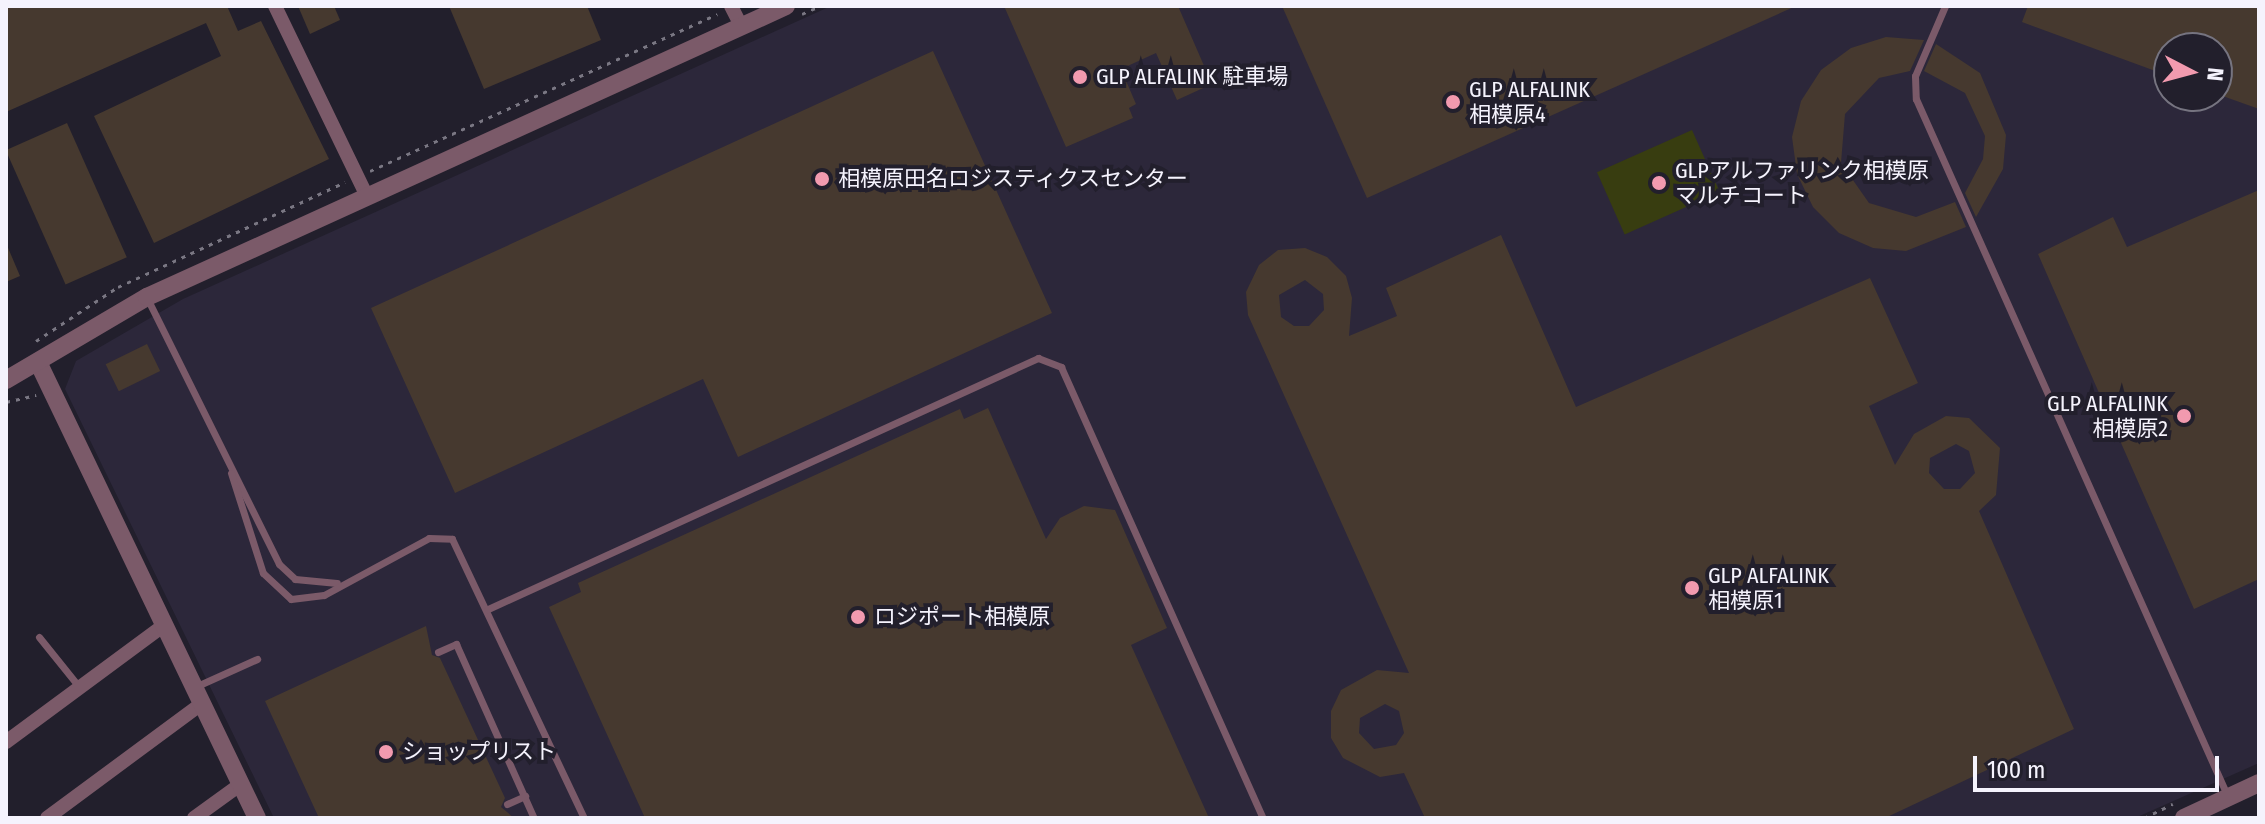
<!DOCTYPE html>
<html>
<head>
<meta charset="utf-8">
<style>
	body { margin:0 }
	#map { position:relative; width:2265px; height:824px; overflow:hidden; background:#221f2c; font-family:"Fira Sans Condensed","Noto Sans JP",sans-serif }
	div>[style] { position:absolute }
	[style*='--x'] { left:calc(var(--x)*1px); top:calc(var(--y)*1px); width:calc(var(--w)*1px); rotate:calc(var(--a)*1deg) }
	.built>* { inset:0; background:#2c273a }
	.green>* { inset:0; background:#383d10; transform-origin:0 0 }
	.building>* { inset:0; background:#46392f; transform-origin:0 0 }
	.path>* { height:3px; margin-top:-1.5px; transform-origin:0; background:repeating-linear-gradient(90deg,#7a7783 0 4px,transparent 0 10px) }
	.service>* { height:7px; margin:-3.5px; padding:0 3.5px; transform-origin:3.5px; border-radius:3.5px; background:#7b5a69 }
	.minor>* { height:14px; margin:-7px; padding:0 7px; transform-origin:7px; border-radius:7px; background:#7b5a69 }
	.tertiary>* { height:18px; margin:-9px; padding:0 9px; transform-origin:9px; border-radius:9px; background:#7b5a69 }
	.dots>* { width:22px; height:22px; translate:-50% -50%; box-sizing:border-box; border:4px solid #221f2c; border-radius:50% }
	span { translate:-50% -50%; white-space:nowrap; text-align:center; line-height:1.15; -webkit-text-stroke:8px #221f2c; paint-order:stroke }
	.poi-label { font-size:22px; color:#f5f3fd }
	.left { translate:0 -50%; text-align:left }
	.right { translate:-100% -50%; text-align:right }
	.frame { position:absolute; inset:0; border:8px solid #f5f3fd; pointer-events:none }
	.north { position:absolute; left:2153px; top:32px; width:80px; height:80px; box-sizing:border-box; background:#221f2c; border:2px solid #767480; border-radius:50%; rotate:96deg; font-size:22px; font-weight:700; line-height:32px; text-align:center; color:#f5f3fd }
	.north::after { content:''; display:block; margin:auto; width:28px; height:36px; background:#f29aaf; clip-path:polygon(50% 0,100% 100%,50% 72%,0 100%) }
	.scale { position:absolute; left:1973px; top:756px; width:246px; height:36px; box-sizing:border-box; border:4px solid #f5f3fd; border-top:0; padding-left:10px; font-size:24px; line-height:28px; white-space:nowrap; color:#f5f3fd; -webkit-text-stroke:6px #221f2c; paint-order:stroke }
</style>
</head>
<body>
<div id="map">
	<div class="built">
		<i style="clip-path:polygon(evenodd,831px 6px,2259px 6px,2259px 763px,2135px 818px,274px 818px,65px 389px,76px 361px,183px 299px,831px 6px,2169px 48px,2217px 48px,2217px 96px,2169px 96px,2169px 48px)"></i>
	</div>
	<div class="green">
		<i style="left:1692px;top:130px;width:68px;height:104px;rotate:66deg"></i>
	</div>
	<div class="building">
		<i style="clip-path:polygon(6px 6px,227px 6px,238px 31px,261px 21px,329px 159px,154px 243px,94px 116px,221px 56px,206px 23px,6px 112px)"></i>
		<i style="clip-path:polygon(298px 6px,334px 6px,340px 20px,310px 34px)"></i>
		<i style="clip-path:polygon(449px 6px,587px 6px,601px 40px,484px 89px)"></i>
		<i style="clip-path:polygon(1004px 6px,1178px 6px,1212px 84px,1177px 100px,1156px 53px,1121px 69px,1136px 104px,1129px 108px,1133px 118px,1066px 147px)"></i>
		<i style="clip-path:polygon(1282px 6px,1796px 6px,1367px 198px)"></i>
		<i style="clip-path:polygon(2028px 6px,2259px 6px,2259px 109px,2217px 94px,2217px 48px,2169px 48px,2169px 76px,2022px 22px)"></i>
		<i style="clip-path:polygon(1886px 37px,1924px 40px,1910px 71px,1879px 78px,1845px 114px,1841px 163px,1869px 203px,1916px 217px,1955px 202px,1966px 227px,1906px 251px,1873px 248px,1839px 233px,1813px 207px,1797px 174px,1792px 137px,1801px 101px,1821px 70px,1851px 48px)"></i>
		<i style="clip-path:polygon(1936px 44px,1980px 73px,2006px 135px,2003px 169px,1976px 217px,1965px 193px,1983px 159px,1985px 136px,1965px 93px,1924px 71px)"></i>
		<i style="clip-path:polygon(933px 51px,1052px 313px,738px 457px,703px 379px,455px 493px,371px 308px)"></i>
		<i style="left:67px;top:123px;width:147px;height:67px;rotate:66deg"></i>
		<i style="clip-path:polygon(2259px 190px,2259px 579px,2194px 609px,2038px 254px,2113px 217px,2127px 247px)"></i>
		<i style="clip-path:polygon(evenodd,1501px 235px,1576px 407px,1870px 278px,1918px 383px,1869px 406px,1895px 465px,1914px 434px,1946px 416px,1969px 418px,2000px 448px,1996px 495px,1979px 511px,2074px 729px,1885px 818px,1425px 818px,1404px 773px,1380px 777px,1343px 758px,1331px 738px,1331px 711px,1341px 690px,1377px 670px,1409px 673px,1248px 315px,1246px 292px,1259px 265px,1278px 250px,1305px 248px,1327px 257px,1346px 276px,1352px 298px,1349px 336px,1397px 316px,1386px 288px,1501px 235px,1305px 280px,1323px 294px,1324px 310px,1309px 326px,1294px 326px,1281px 317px,1279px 295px,1305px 280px,1501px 235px,1956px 444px,1969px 451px,1975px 473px,1960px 489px,1944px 489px,1929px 473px,1930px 458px,1956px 444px,1501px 235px,1385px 704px,1399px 711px,1404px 733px,1396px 745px,1374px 749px,1359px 733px,1360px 718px,1385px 704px)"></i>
		<i style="clip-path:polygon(6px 243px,20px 276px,6px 282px)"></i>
		<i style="left:147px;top:344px;width:30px;height:46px;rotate:64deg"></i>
		<i style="clip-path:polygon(988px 408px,1046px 539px,1060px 518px,1084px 506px,1115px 510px,1167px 628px,1131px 645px,1209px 818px,645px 818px,549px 607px,581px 592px,578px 583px,960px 409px,964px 419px)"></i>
		<i style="clip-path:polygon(426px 626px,432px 655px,440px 658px,505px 798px,501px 807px,514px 818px,319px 818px,265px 701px)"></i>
	</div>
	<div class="path">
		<i style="--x:802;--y:14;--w:20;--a:-24"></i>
		<i style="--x:370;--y:171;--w:381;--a:-24.3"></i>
		<i style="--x:36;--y:341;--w:98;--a:-33.4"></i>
		<i style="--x:118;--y:287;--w:250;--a:-24.8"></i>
		<i style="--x:6;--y:402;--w:31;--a:-13"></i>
		<i style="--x:2144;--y:818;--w:32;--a:-26"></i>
	</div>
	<div class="service">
		<i style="--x:1945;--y:6;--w:76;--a:113.2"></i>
		<i style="--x:1915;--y:76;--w:23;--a:88"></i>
		<i style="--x:1916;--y:99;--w:762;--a:65.92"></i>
		<i style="--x:148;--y:300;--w:295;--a:63.6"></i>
		<i style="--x:279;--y:564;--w:22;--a:43"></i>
		<i style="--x:295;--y:579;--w:42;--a:5.4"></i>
		<i style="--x:231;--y:473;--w:105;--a:72.3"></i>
		<i style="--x:263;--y:573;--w:38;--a:43"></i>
		<i style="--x:291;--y:599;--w:33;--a:-7"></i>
		<i style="--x:324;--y:595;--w:119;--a:-28.5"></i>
		<i style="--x:429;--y:538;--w:23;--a:2"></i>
		<i style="--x:452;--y:539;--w:309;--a:64.7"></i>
		<i style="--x:488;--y:609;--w:605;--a:-24.53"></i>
		<i style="--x:1038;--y:358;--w:25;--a:21"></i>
		<i style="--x:1061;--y:367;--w:494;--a:65.9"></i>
		<i style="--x:39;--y:637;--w:65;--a:51.2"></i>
		<i style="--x:438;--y:652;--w:20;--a:-24"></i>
		<i style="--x:456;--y:644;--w:191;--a:65.9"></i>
		<i style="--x:197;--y:686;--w:66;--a:-24.2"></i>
		<i style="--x:507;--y:804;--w:20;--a:-24"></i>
	</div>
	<div class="minor">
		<i style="--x:275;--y:6;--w:211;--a:64.2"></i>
		<i style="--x:731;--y:6;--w:22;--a:63"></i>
		<i style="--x:6;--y:742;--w:195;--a:-36.5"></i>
		<i style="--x:47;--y:818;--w:192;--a:-36.5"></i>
		<i style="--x:194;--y:818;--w:58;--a:-35.9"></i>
	</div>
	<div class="tertiary">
		<i style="--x:38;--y:362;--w:506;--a:64.35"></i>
		<i style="--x:6;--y:380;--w:164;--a:-30.5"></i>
		<i style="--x:147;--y:297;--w:702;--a:-24.48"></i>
		<i style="--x:2184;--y:818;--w:83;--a:-25"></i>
	</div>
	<div class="dots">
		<i style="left:1080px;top:77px;background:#f29aaf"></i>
		<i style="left:1453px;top:102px;background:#f29aaf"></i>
		<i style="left:822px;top:179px;background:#f29aaf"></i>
		<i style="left:1659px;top:183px;background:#f29aaf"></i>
		<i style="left:2184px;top:416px;background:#f29aaf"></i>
		<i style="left:1692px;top:588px;background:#f29aaf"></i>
		<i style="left:858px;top:617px;background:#f29aaf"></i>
		<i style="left:386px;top:752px;background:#f29aaf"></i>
	</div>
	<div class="poi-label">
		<span class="left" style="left:1096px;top:77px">GLP ALFALINK 駐車場</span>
		<span class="left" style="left:1469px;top:102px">GLP ALFALINK<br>相模原4</span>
		<span class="left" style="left:1675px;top:183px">GLPアルファリンク相模原<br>マルチコート</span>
		<span class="left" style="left:838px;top:179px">相模原田名ロジスティクスセンター</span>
		<span class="right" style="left:2168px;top:416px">GLP ALFALINK<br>相模原2</span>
		<span class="left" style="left:1708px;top:588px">GLP ALFALINK<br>相模原1</span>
		<span class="left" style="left:874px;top:617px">ロジポート相模原</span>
		<span class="left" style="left:402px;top:752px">ショップリスト</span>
	</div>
	<div class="frame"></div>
	<div class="north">N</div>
	<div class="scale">100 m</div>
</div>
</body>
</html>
